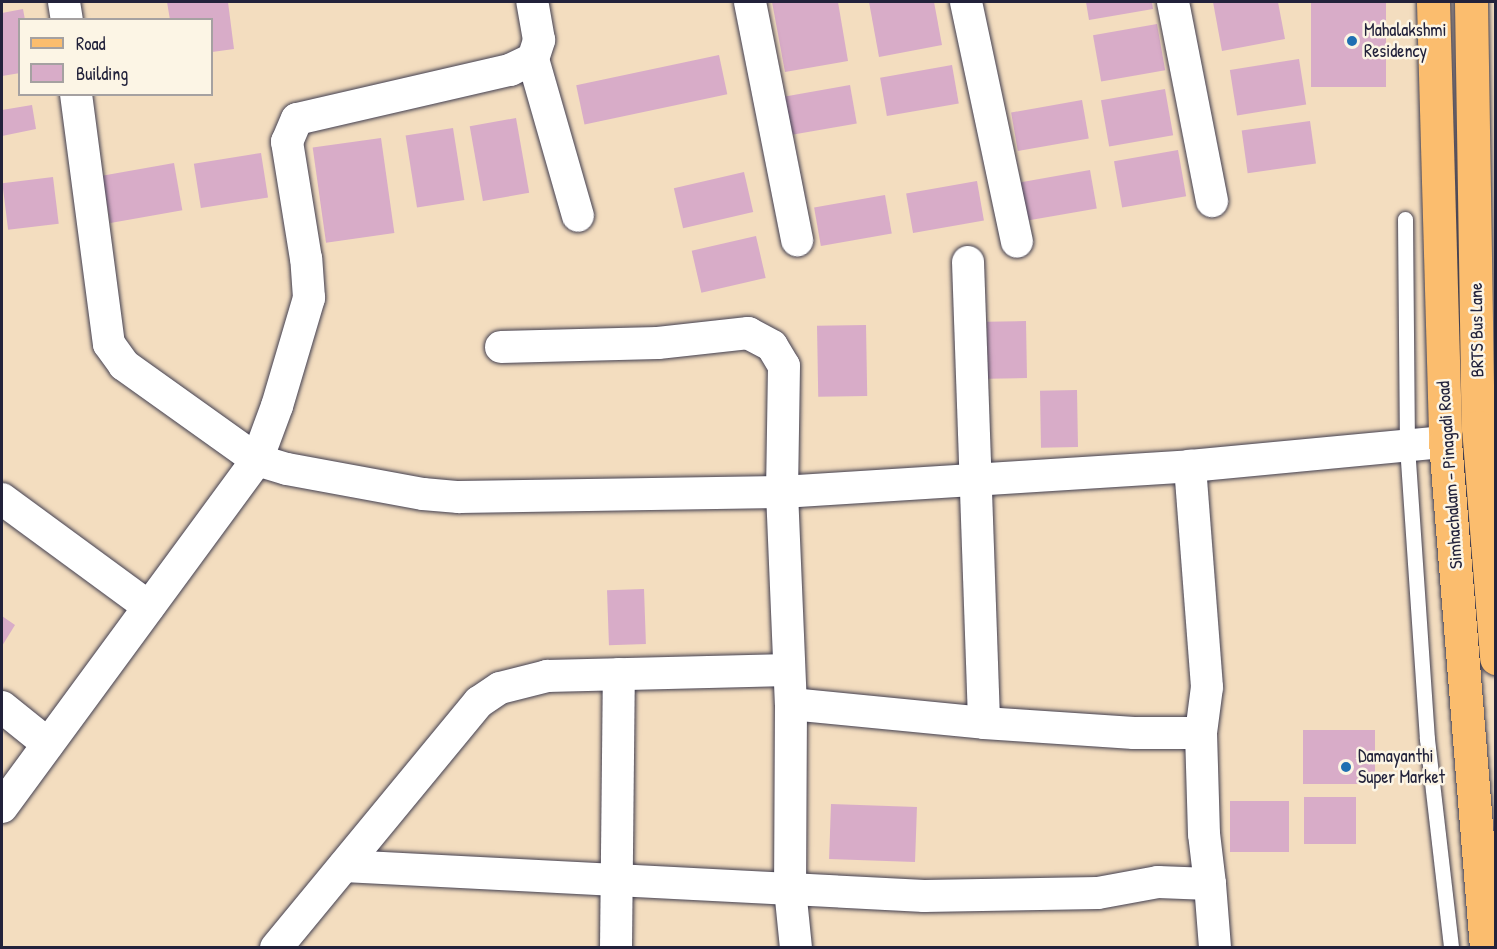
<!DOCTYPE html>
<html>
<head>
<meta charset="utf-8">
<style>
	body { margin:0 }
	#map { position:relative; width:1497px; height:949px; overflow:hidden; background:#f3ddbf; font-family:"Patrick Hand",sans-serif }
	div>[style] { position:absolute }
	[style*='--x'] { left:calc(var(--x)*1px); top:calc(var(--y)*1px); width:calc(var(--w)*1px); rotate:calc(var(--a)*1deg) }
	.building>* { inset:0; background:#d8acc8; transform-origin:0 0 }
	.roads { filter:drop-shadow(0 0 2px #413e4f) drop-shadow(0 0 2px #413e4f) }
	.lane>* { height:15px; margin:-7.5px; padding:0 7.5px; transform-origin:7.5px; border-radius:7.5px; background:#fff }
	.street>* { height:32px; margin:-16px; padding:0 16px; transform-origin:16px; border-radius:16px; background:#fff }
	.primary>* { height:33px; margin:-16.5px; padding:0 16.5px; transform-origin:16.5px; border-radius:16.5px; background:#fbbd6e }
	.dots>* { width:16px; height:16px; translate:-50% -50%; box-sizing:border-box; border:3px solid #fcf5e5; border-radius:50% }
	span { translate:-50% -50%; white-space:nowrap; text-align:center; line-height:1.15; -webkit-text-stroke:5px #fcf5e5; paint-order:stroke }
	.poi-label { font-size:18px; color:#22223b }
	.left { translate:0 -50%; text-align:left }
	.street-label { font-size:18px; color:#22223b }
	.frame { position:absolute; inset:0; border:3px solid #22223b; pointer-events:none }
	.legend { position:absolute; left:18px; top:18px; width:195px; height:78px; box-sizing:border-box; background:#fcf5e5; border:2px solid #a5a1a1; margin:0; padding:8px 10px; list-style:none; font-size:18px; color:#22223b }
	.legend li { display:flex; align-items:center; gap:12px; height:30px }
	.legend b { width:30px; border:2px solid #a5a1a1 }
</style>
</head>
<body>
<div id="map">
	<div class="building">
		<i style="clip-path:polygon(167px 2px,228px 2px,234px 49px,212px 52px,212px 20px,170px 20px)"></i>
		<i style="clip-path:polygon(772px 2px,838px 2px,848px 61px,785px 72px)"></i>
		<i style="clip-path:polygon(869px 2px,934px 2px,942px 45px,879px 57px)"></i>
		<i style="clip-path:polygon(1086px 2px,1152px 2px,1153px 9px,1089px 20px)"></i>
		<i style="clip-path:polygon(1213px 2px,1278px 2px,1285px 39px,1222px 51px)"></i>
		<i style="left:1311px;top:2px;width:75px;height:85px"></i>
		<i style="clip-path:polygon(23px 9px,25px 20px,20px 20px,20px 73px,2px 76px,2px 13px)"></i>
		<i style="left:1157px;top:24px;width:47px;height:65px;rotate:80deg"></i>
		<i style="left:719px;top:55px;width:40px;height:146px;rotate:78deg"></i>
		<i style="left:1299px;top:59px;width:46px;height:70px;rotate:81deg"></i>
		<i style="left:952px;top:65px;width:39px;height:73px;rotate:80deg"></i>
		<i style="left:850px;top:85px;width:39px;height:73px;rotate:80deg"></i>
		<i style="left:1165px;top:89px;width:47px;height:65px;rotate:80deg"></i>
		<i style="left:1082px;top:100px;width:39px;height:72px;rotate:80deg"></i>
		<i style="clip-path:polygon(32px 105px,36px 129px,2px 136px,2px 110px)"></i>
		<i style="left:516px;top:118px;width:76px;height:47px;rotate:80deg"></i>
		<i style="left:1310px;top:121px;width:43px;height:69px;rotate:82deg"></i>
		<i style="left:453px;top:128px;width:73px;height:48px;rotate:81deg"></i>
		<i style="left:381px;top:138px;width:96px;height:69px;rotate:82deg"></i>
		<i style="left:1178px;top:150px;width:47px;height:65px;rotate:80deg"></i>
		<i style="left:261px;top:153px;width:45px;height:68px;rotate:81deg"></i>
		<i style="left:174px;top:163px;width:48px;height:73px;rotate:80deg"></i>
		<i style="left:1090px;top:170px;width:39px;height:73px;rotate:80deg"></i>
		<i style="left:744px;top:172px;width:41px;height:72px;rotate:77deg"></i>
		<i style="left:53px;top:177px;width:47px;height:51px;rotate:83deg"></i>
		<i style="left:977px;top:181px;width:40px;height:72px;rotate:80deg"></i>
		<i style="left:885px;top:195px;width:39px;height:72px;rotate:80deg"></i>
		<i style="left:756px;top:236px;width:43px;height:66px;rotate:77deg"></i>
		<i style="left:1026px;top:321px;width:57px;height:39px;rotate:89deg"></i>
		<i style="left:866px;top:325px;width:71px;height:49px;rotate:89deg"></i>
		<i style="left:1077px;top:390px;width:57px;height:37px;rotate:89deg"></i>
		<i style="left:644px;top:589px;width:55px;height:37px;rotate:88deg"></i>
		<i style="clip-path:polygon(2px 616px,15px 625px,2px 646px)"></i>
		<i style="left:1303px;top:730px;width:72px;height:54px"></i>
		<i style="left:1304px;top:797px;width:52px;height:47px"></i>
		<i style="left:1230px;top:801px;width:59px;height:51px"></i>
		<i style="left:831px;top:804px;width:86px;height:55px;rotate:2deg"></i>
	</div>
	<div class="roads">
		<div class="lane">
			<i style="--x:1405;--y:219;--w:227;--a:89.5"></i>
			<i style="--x:1407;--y:446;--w:294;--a:86.1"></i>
			<i style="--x:1427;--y:739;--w:210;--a:83.4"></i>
		</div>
		<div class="street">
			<i style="--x:64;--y:2;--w:18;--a:81"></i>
			<i style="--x:750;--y:2;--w:243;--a:78.8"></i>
			<i style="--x:966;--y:2;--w:245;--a:78"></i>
			<i style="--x:1173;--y:2;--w:203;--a:78.9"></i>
			<i style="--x:533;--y:59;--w:163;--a:74"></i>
			<i style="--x:76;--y:94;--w:252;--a:82.5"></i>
			<i style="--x:109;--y:344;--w:26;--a:54"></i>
			<i style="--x:124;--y:365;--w:163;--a:35.5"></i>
			<i style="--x:257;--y:460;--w:31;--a:17"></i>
			<i style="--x:287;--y:469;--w:138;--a:10.4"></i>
			<i style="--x:423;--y:494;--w:36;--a:5"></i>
			<i style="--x:459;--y:497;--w:323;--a:-0.9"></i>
			<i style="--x:782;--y:492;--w:409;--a:-3.6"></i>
			<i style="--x:1190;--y:466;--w:256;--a:-5.4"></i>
			<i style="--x:968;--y:262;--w:461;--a:88"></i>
			<i style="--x:501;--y:347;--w:157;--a:-1.5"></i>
			<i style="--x:658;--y:343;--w:91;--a:-6.3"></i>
			<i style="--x:748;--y:333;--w:27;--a:28"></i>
			<i style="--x:772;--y:346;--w:23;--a:59"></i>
			<i style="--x:784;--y:366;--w:126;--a:90.9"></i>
			<i style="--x:782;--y:492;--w:212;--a:87.6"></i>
			<i style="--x:791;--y:704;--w:185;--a:90.3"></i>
			<i style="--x:790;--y:889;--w:59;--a:84.2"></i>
			<i style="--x:2;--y:499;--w:182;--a:36.3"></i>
			<i style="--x:791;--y:704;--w:194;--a:5.6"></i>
			<i style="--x:984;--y:723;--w:150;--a:3.8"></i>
			<i style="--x:1134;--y:733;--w:67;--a:0"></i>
			<i style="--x:1201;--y:733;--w:46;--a:-82.6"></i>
			<i style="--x:1207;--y:687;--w:222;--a:-94.4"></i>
			<i style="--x:2;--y:707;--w:59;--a:38.8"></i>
			<i style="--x:2;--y:807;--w:431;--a:-53.7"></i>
			<i style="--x:257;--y:460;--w:58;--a:-69.7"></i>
			<i style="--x:277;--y:406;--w:113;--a:-73.5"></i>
			<i style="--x:309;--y:298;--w:39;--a:-94"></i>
			<i style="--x:306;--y:259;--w:119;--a:-99.2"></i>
			<i style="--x:287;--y:142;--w:25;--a:-67"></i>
			<i style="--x:297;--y:119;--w:219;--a:-13"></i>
			<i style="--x:510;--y:70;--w:25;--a:-26"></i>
			<i style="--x:533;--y:59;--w:20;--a:-72"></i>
			<i style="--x:539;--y:40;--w:39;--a:-100"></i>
			<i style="--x:344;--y:866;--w:581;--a:2.96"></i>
			<i style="--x:924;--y:896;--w:174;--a:-1"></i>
			<i style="--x:1098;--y:893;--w:61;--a:-10.4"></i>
			<i style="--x:1158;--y:882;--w:52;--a:2.2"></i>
			<i style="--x:1210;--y:884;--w:50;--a:-96.8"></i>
			<i style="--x:1204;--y:834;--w:101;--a:-91.7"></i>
			<i style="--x:1210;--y:884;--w:64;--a:85.5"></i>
			<i style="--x:276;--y:948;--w:319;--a:-50.5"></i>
			<i style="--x:479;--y:702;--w:25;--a:-34"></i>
			<i style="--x:500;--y:688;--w:49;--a:-14.3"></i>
			<i style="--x:547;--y:676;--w:242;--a:-1.4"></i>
			<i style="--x:616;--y:948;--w:274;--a:-89.4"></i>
		</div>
		<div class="primary">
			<i style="--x:1433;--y:2;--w:440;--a:88.4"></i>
			<i style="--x:1445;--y:442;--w:508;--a:85.37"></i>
			<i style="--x:1471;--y:2;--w:425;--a:89.1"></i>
			<i style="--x:1478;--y:427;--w:232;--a:85.5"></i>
		</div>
	</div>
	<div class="dots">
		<i style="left:1352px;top:41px;background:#1f6fb2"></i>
		<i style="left:1346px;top:767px;background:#1f6fb2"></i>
	</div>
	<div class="poi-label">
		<span class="left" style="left:1364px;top:41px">Mahalakshmi<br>Residency</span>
		<span class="left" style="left:1358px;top:767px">Damayanthi<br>Super Market</span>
	</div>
	<div class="street-label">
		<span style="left:1477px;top:330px;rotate:-91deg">BRTS Bus Lane</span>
		<span style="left:1450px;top:475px;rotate:-94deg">Simhachalam - Pinagadi Road</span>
	</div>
	<div class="frame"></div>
	<ul class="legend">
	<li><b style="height:8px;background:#fbbd6e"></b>Road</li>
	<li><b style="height:16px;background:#d8acc8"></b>Building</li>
	</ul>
</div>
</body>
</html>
